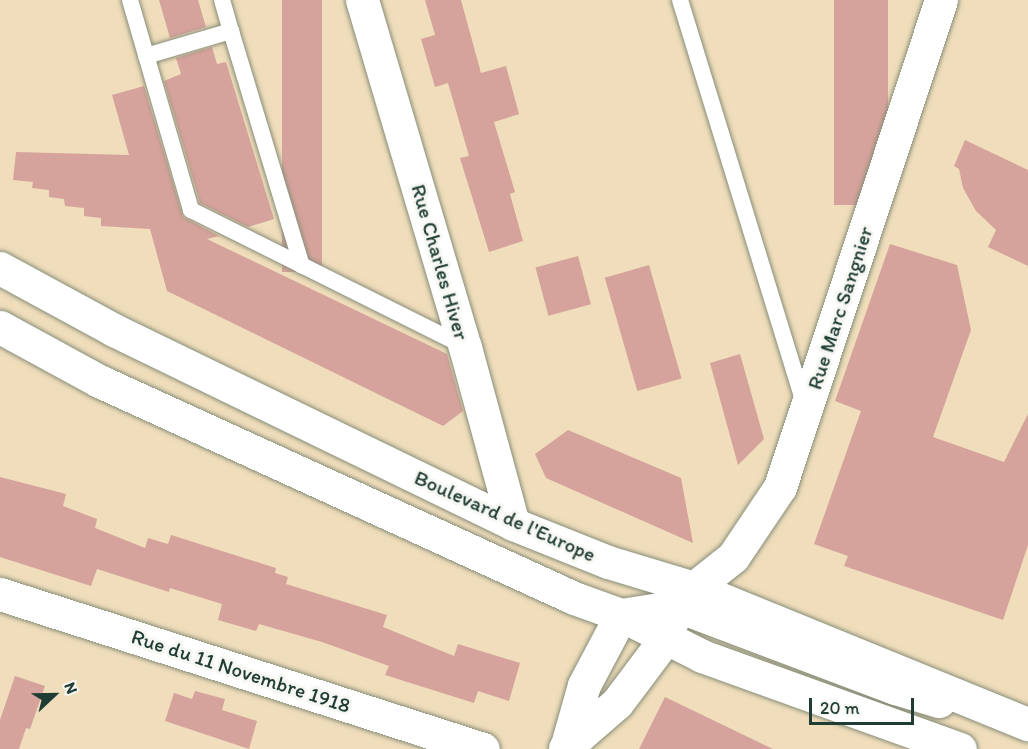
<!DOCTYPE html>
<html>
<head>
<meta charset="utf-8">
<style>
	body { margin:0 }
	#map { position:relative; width:1028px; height:749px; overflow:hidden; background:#efddbb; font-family:Itim,sans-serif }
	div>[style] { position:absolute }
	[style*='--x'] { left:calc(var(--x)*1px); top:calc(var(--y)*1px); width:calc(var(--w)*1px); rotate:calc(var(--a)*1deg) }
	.building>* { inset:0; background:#d6a39c; transform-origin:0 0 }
	.roads { filter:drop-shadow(0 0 2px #878d78) drop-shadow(0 0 2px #878d78) }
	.lane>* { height:16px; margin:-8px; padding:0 8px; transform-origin:8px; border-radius:8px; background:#fff }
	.street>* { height:33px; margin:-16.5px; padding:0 16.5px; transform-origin:16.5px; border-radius:16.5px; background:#fff }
	.secondary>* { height:33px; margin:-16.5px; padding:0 16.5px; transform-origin:16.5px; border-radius:16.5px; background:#fff }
	.primary>* { height:33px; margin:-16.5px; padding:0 16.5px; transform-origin:16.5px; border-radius:16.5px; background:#fff }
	span { translate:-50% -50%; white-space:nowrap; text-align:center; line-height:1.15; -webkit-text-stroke:6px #f6f6f2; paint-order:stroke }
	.street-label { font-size:21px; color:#1f3d34 }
	.north { position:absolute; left:24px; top:665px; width:60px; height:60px; -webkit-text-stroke:4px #f6f6f2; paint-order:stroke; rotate:68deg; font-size:16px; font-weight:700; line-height:24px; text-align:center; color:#1f3d34 }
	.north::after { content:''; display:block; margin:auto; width:21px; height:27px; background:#1f3d34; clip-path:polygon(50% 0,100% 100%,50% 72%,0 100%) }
	.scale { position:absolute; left:809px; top:698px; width:105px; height:27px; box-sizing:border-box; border:3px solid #1f3d34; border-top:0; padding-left:8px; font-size:18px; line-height:21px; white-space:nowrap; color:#1f3d34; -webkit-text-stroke:4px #f6f6f2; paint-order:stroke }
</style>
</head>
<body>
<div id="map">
	<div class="building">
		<i style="clip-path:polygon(159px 0,198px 0,206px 27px,170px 38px)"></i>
		<i style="left:282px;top:0;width:40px;height:272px"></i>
		<i style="clip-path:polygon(425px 0,461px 0,481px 73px,506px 66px,519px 114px,494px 122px,515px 192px,510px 194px,523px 241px,489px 252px,460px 158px,469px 156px,448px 83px,435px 87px,421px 39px,435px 35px)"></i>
		<i style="left:834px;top:0;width:54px;height:205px"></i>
		<i style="clip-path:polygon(212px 47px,217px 64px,226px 62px,274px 219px,248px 227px,200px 203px,164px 81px,181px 74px,176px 58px)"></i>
		<i style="clip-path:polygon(144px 86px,183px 217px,219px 236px,207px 239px,447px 354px,463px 411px,443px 426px,167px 291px,150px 229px,101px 226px,101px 218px,84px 216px,84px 208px,65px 206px,64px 199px,49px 197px,49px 190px,32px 188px,33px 182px,13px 180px,16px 152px,129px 155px,112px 95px)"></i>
		<i style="clip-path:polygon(965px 140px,1028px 170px,1028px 266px,988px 247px,996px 230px,976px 211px,963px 188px,959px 169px,954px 166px)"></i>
		<i style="clip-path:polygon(890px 244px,957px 265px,971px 330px,933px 437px,1004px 462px,1028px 414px,1028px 545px,1003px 620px,844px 566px,848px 556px,814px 544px,861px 411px,835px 401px)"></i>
		<i style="left:578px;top:256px;width:50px;height:44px;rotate:75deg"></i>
		<i style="left:649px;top:265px;width:118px;height:46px;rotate:74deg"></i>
		<i style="clip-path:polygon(740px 354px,764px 439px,738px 465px,710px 363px)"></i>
		<i style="clip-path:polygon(568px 430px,681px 478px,693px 543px,546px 478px,535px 454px)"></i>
		<i style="clip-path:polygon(0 477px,66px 494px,63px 506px,97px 519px,95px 528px,145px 548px,148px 538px,168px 544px,171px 535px,276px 568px,275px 573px,288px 577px,286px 584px,387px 615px,383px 627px,454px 656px,458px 644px,520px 663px,509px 701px,478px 691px,474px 703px,385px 675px,389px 666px,322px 642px,259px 624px,256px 631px,218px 620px,222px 604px,170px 588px,169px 592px,97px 569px,91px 586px,0 557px)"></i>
		<i style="clip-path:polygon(15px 676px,45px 686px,30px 729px,26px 728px,19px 749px,0 749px,0 720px)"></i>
		<i style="clip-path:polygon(195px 691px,225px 699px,222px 710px,257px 721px,249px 749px,165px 721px,174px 693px,192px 699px)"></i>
		<i style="clip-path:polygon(665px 697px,773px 749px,639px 749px)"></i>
	</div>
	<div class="roads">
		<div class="lane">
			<i style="--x:130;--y:0;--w:219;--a:73.8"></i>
			<i style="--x:191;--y:210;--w:305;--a:26.5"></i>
			<i style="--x:222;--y:0;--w:32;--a:74"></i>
			<i style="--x:680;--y:0;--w:423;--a:72.9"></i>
			<i style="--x:146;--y:56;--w:89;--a:-16.4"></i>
			<i style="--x:231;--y:31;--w:245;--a:73.2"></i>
		</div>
		<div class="street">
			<i style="--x:362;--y:0;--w:362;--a:73.5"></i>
			<i style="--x:465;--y:347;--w:183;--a:74.8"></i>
			<i style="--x:694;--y:588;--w:50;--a:-38.5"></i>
			<i style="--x:733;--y:557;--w:84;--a:-56.1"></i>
			<i style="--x:780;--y:487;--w:513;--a:-71.71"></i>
			<i style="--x:0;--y:594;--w:507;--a:17.79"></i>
		</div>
		<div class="secondary">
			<i style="--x:567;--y:745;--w:62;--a:-74.2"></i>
			<i style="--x:584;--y:685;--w:79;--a:-62.1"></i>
			<i style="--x:621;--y:615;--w:58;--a:-9"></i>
			<i style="--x:678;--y:606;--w:232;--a:20.7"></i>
			<i style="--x:895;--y:688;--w:46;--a:16.5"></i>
			<i style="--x:565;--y:748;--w:69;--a:-40.9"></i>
			<i style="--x:617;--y:703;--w:80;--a:-53.1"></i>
			<i style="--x:665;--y:639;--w:31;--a:-69"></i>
		</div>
		<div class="primary">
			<i style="--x:0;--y:268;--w:130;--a:28.5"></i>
			<i style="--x:114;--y:330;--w:444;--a:25.9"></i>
			<i style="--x:513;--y:524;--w:102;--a:21.8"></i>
			<i style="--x:608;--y:562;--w:90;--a:16.8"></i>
			<i style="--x:694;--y:588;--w:361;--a:22.2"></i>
			<i style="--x:0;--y:327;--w:113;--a:28.6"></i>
			<i style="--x:99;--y:381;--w:522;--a:24.55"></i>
			<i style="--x:574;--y:598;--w:50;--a:19.9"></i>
			<i style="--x:621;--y:615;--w:91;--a:26.8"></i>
			<i style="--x:702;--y:656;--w:274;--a:19.8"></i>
		</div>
	</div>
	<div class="street-label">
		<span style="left:440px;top:262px;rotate:74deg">Rue Charles Hiver</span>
		<span style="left:840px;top:308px;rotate:-72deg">Rue Marc Sangnier</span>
		<span style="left:505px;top:516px;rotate:24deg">Boulevard de l'Europe</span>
		<span style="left:241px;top:671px;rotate:18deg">Rue du 11 Novembre 1918</span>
	</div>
	<div class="north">N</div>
	<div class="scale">20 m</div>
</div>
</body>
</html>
